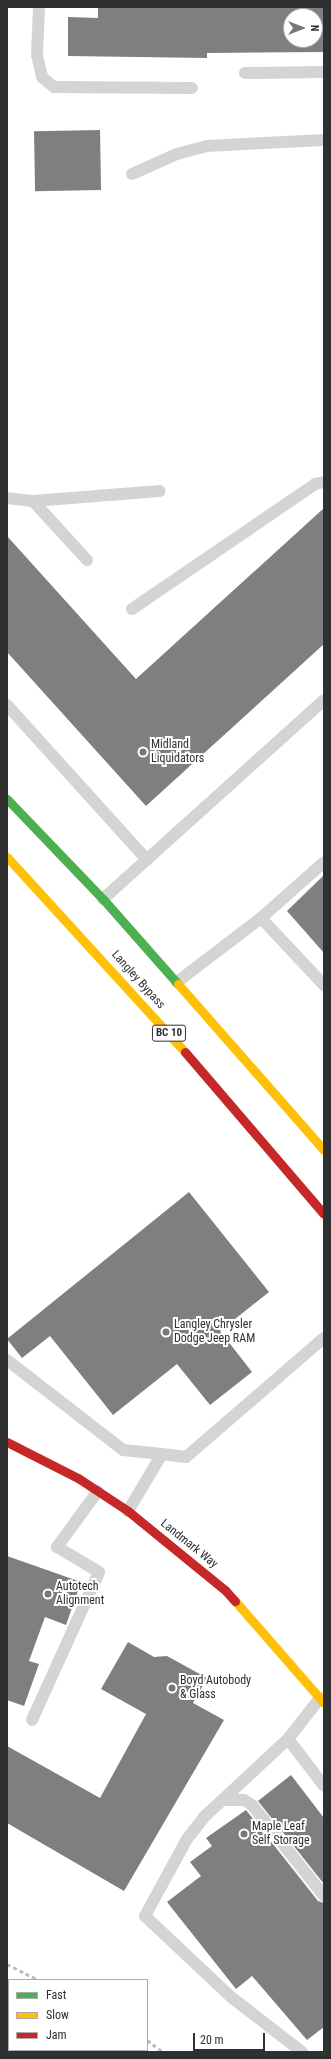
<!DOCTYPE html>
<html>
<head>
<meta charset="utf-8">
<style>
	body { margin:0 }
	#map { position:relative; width:331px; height:2059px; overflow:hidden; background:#fff; font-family:"Roboto Condensed",sans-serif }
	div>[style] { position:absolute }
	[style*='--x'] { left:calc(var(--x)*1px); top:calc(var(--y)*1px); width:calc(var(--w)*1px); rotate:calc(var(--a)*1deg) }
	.stream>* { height:7px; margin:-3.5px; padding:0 3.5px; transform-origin:3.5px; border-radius:3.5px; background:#d8ebf3 }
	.building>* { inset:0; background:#7f7f7f; transform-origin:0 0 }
	.lane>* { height:12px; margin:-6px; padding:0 6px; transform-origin:6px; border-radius:6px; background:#d4d4d4 }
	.fast>* { height:9px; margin:-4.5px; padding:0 4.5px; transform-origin:4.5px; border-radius:4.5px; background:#4caf50 }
	.slow>* { height:9px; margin:-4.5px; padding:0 4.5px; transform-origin:4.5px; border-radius:4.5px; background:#ffc107 }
	.jam>* { height:9px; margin:-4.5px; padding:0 4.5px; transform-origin:4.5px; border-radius:4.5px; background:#c62828 }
	.rail>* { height:3px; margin-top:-1.5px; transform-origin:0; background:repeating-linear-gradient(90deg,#bcbcbc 0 4px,transparent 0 7px) }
	.dots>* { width:11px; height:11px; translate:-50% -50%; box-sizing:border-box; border:2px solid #fff; border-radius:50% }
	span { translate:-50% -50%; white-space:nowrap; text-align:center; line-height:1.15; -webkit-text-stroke:4px #fff; paint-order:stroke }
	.shield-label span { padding:1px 3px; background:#fff; border:1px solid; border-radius:3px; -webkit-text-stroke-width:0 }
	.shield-label { font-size:11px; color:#303030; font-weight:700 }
	.poi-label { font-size:12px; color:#303030 }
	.left { translate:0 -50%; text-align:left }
	.street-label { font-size:12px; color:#303030 }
	.frame { position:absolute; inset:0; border:8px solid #303030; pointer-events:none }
	.legend { position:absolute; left:8px; top:1979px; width:140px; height:72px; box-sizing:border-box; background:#fff; border:1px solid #acacac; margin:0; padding:5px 7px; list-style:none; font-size:12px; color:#303030 }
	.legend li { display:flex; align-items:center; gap:8px; height:20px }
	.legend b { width:20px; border:1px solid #acacac }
	.north { position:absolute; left:283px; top:8px; width:40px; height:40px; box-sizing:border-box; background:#fff; border:1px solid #acacac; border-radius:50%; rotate:90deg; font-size:11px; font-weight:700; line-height:16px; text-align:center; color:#303030 }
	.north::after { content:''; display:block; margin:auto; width:14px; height:18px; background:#787878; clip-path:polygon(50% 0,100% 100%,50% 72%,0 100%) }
	.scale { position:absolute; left:193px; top:2033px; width:72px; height:18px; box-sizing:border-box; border:2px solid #303030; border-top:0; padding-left:5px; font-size:12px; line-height:14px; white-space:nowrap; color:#303030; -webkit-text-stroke:3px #fff; paint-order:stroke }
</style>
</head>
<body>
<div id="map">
	<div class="stream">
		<i style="--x:7;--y:2015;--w:2;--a:27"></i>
		<i style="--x:78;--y:2050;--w:4;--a:27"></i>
	</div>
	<div class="building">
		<i style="clip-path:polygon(evenodd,98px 7px,324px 7px,324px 52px,207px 53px,207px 58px,68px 56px,68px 17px,98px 18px,98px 7px,291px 16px,315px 16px,315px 40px,291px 40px,291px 16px)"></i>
		<i style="left:100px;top:130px;width:60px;height:66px;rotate:89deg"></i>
		<i style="clip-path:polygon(324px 508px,324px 644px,146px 806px,7px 652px,7px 536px,136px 679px)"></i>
		<i style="clip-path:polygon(324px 875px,324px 953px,287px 911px)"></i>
		<i style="clip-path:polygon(189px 1192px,269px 1292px,220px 1331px,252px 1372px,210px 1405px,177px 1364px,113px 1415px,50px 1336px,22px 1358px,7px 1339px)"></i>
		<i style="clip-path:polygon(7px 1556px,81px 1582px,66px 1625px,45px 1617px,29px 1661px,39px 1664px,24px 1706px,7px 1700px)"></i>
		<i style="clip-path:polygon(128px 1642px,154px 1657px,167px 1656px,207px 1678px,193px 1703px,224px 1720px,124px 1891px,7px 1823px,7px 1746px,100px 1798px,146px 1714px,101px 1689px)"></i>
		<i style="clip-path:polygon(291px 1775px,324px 1818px,324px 1884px,258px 1801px)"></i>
		<i style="clip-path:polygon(246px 1810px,318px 1901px,324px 1903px,324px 2027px,307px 2040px,252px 1976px,236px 1989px,167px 1902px,201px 1876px,190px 1862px,212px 1846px,206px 1838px)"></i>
	</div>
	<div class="lane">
		<i style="--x:39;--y:7;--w:48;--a:92.4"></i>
		<i style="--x:37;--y:55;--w:23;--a:77"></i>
		<i style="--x:42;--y:77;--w:16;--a:40"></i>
		<i style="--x:54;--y:87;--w:138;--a:0.4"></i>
		<i style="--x:245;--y:73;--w:79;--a:-0.7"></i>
		<i style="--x:132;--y:174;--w:49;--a:-24"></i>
		<i style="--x:177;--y:154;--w:30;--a:-15"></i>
		<i style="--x:206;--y:146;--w:118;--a:-2.9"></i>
		<i style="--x:7;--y:498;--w:26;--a:7"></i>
		<i style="--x:33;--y:501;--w:80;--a:47.5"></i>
		<i style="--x:33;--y:501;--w:127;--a:-4.5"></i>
		<i style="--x:132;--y:609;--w:222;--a:-34.3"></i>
		<i style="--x:315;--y:484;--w:9;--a:-13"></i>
		<i style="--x:7;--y:705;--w:209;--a:47.9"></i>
		<i style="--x:103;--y:899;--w:297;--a:-42"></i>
		<i style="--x:261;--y:918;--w:84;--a:-41.6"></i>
		<i style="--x:177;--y:982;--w:106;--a:-37.3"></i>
		<i style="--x:261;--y:918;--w:92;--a:46.8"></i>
		<i style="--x:7;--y:1360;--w:147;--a:37.8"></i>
		<i style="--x:123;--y:1450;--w:39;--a:6"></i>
		<i style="--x:128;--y:1511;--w:66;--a:-59.2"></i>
		<i style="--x:162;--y:1454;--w:24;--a:7"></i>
		<i style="--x:186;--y:1457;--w:182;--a:-40.8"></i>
		<i style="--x:32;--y:1720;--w:162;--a:-65.6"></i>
		<i style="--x:99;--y:1572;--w:49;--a:-149.2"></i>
		<i style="--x:57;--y:1547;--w:69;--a:-53.8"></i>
		<i style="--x:288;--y:1739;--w:59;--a:52.5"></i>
		<i style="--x:223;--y:1800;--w:21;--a:0"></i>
		<i style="--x:244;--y:1800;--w:9;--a:32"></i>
		<i style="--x:252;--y:1805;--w:116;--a:51.6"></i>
		<i style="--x:302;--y:2052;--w:90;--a:-142.2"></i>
		<i style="--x:231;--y:1997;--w:118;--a:-136.7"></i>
		<i style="--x:145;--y:1916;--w:88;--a:-61.4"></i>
		<i style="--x:187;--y:1839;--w:28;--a:-52"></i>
		<i style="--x:204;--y:1817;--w:115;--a:-42.9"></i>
		<i style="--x:288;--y:1739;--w:52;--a:-52"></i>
	</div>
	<div class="fast">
		<i style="--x:7;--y:799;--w:139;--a:46.2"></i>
		<i style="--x:103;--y:899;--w:113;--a:48.6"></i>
	</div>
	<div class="slow">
		<i style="--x:7;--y:857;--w:264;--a:47.6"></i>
		<i style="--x:178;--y:984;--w:221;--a:48.7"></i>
		<i style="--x:235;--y:1601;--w:135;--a:48.9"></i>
	</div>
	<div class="jam">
		<i style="--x:185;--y:1052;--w:213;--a:49.4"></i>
		<i style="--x:7;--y:1442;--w:80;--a:26.9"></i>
		<i style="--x:78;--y:1478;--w:60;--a:33.4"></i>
		<i style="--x:128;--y:1511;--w:125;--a:39.2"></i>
		<i style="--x:225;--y:1590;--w:15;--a:48"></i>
	</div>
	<div class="rail">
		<i style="--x:7;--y:1964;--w:35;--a:27"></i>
		<i style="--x:147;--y:2040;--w:20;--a:37"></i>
	</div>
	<div class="dots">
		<i style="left:143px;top:752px;background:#787878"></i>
		<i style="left:166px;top:1332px;background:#787878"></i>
		<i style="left:48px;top:1594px;background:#787878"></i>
		<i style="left:172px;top:1688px;background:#787878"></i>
		<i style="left:244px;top:1834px;background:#787878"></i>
	</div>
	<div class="shield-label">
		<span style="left:169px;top:1033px">BC 10</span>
	</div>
	<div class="poi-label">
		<span class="left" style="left:151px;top:752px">Midland<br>Liquidators</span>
		<span class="left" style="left:174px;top:1332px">Langley Chrysler<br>Dodge Jeep RAM</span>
		<span class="left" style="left:56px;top:1594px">Autotech<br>Alignment</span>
		<span class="left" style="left:180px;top:1688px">Boyd Autobody<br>&amp; Glass</span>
		<span class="left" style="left:252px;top:1834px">Maple Leaf<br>Self Storage</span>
	</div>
	<div class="street-label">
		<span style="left:138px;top:980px;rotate:48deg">Langley Bypass</span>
		<span style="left:189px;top:1544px;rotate:39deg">Landmark Way</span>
	</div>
	<div class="frame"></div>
	<ul class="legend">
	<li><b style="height:5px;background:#4caf50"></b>Fast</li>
	<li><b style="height:5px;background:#ffc107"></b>Slow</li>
	<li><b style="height:5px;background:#c62828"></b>Jam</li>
	</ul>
	<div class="north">N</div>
	<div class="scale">20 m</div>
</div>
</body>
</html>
